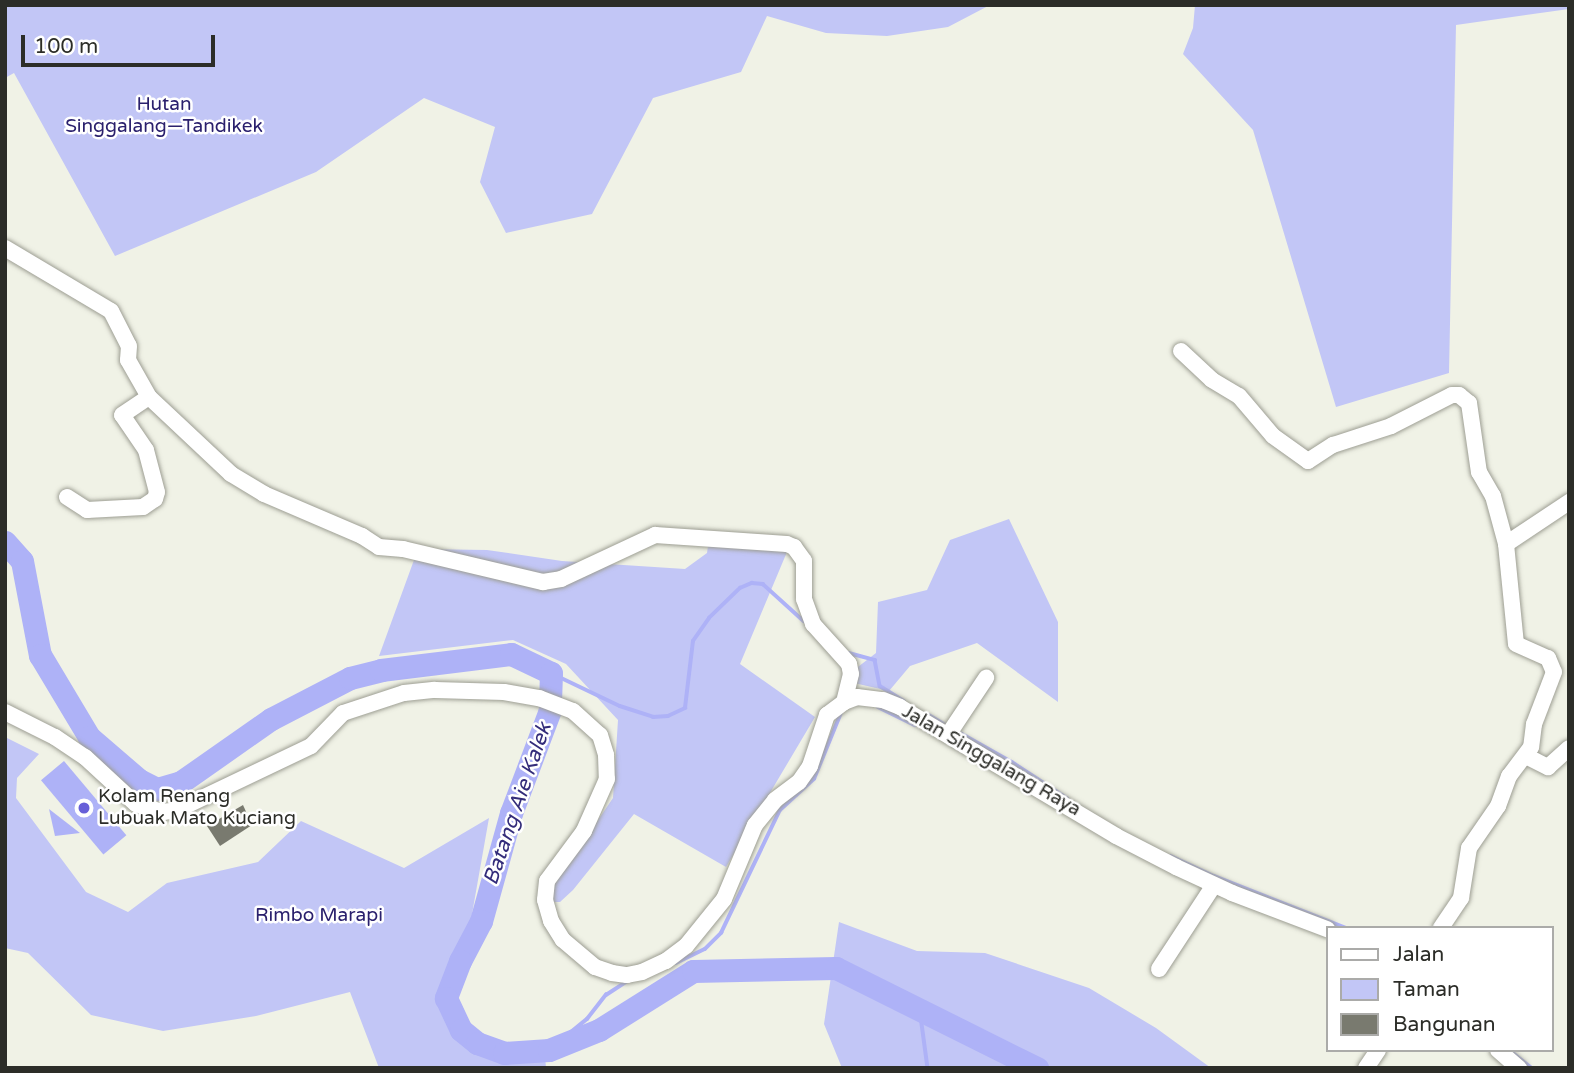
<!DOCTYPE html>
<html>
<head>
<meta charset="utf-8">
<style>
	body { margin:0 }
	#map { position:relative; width:1574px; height:1073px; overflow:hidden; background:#f0f2e6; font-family:"Varela Round",sans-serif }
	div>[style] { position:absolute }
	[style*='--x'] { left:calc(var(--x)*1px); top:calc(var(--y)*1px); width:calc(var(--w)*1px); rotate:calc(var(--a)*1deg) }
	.green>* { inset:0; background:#c2c6f6 }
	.water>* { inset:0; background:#aeb2f7; transform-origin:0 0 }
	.stream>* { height:3.5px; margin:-1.75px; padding:0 1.75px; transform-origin:1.75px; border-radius:1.75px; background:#aeb2f7 }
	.river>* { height:23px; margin:-11.5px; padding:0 11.5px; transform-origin:11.5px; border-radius:11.5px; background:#aeb2f7 }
	.building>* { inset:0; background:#797a6f }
	.roads { filter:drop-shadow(0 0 2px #9d9e93) drop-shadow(0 0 2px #9d9e93) }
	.minor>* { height:16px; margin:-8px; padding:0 8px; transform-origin:8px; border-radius:8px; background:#fff }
	.dots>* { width:19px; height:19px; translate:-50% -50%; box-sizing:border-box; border:4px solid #fff; border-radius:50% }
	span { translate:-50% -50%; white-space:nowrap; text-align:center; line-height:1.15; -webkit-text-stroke:5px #fff; paint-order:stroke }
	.park-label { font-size:19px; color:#2a206d }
	.street-label { font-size:19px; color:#2c2d28 }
	.poi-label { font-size:19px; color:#2c2d28 }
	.left { translate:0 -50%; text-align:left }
	.water-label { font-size:21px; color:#332c7a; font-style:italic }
	.frame { position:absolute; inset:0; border:7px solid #2c2d28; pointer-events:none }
	.legend { position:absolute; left:1326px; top:926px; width:228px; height:126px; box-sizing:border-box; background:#fff; border:2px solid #ababa9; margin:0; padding:9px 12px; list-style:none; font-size:21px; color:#2c2d28 }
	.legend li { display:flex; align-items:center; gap:14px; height:35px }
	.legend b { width:35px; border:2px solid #ababa9 }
	.scale { position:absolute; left:21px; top:35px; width:194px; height:32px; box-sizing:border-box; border:4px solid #2c2d28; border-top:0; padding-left:9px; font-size:21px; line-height:24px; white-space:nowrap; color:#2c2d28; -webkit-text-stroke:5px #fff; paint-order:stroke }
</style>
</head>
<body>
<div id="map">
	<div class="green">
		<i style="clip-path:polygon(5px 5px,990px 5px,948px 27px,887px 36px,826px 33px,767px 16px,741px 72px,653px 98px,592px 214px,506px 233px,480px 182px,495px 127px,424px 98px,316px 172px,115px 256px,14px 73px,5px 78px)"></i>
		<i style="clip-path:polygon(1195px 5px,1569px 5px,1569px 9px,1456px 25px,1449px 373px,1336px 407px,1253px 130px,1183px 54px,1193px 28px)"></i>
		<i style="clip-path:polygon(1009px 519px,1058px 622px,1058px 702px,977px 643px,910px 666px,889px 691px,841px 680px,876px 653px,878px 602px,927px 590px,950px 540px)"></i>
		<i style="clip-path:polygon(710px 532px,792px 540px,740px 664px,815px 717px,726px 867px,634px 814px,573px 890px,560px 902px,550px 902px,553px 886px,613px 798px,618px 720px,566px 664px,513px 640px,379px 656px,418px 549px,487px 550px,562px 561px,685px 569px,707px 553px)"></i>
		<i style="clip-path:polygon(5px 737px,39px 754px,17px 778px,16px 798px,86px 892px,128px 912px,167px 883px,258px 862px,301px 821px,404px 868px,489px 818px,469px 931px,443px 1005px,454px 1025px,479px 1047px,511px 1058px,545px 1056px,546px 1068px,379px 1068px,350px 992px,256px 1016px,163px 1031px,91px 1015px,28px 953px,5px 948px)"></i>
		<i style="clip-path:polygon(839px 922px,917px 951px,985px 953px,1089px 988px,1156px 1028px,1211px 1068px,842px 1068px,824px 1024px)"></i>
	</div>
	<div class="water">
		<i style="left:64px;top:761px;width:97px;height:30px;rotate:50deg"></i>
		<i style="clip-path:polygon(49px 809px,80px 833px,55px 836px)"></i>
	</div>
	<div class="stream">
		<i style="--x:849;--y:653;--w:27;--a:15"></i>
		<i style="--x:875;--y:660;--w:26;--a:79"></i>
		<i style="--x:880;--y:686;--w:28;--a:32"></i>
		<i style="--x:551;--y:673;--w:76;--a:25.6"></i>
		<i style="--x:620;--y:706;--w:35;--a:18"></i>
		<i style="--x:653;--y:717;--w:15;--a:-4"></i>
		<i style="--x:668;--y:716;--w:19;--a:-25"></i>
		<i style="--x:685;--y:708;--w:67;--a:-83.2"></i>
		<i style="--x:693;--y:641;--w:28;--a:-55"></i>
		<i style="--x:709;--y:618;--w:43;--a:-44.1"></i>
		<i style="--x:740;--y:588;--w:13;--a:-23"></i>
		<i style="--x:752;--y:583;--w:11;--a:5"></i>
		<i style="--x:763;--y:584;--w:55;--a:42.1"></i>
		<i style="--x:878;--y:707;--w:41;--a:25.9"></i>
		<i style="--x:929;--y:715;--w:21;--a:31"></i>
		<i style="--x:957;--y:731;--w:63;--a:29.4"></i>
		<i style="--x:1012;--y:762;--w:66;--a:33.2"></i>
		<i style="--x:1171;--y:856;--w:47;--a:24.9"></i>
		<i style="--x:1214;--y:876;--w:142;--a:21.5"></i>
		<i style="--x:676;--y:963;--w:32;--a:-26"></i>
		<i style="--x:705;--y:949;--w:23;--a:-45"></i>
		<i style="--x:721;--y:933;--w:136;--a:-64.4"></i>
		<i style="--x:780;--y:810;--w:46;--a:-42.4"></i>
		<i style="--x:814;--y:779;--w:71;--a:-67.8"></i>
		<i style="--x:920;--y:1009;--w:60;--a:82.3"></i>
		<i style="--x:549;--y:1050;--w:49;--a:-39.2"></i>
		<i style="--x:587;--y:1019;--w:31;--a:-52"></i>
		<i style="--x:606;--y:995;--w:24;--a:-33"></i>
		<i style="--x:1512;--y:1052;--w:26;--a:39"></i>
	</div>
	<div class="river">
		<i style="--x:5;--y:542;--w:25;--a:48"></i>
		<i style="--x:22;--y:561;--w:96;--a:79.2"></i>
		<i style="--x:40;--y:655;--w:96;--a:59.1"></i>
		<i style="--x:89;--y:737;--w:66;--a:40.7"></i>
		<i style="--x:139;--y:780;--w:20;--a:27"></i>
		<i style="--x:157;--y:789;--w:25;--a:-16"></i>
		<i style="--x:181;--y:782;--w:110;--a:-35"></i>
		<i style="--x:271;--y:719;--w:89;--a:-27.4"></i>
		<i style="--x:350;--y:678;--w:32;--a:-14"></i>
		<i style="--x:381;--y:670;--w:131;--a:-7"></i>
		<i style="--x:511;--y:654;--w:44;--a:25.4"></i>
		<i style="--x:551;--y:673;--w:37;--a:92"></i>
		<i style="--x:550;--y:710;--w:110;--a:110.7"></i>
		<i style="--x:511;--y:813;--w:112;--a:105.5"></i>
		<i style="--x:481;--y:921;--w:45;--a:117.7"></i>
		<i style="--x:460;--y:961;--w:40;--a:111"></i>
		<i style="--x:446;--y:998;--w:35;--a:65"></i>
		<i style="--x:461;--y:1030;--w:21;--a:39"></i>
		<i style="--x:477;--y:1043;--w:29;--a:20"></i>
		<i style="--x:504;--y:1053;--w:45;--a:-3.8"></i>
		<i style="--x:549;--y:1050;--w:54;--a:-21.8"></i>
		<i style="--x:599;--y:1030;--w:111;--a:-32.1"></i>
		<i style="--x:693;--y:971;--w:143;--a:-1.2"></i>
		<i style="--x:836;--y:968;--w:225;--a:26.5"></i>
	</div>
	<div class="building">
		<i style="clip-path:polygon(243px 805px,252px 825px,220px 846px,207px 826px)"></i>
	</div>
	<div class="roads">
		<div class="minor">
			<i style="--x:5;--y:248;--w:123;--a:30.7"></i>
			<i style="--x:111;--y:311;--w:39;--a:63"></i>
			<i style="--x:129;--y:346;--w:14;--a:94"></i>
			<i style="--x:128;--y:360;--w:43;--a:60.4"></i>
			<i style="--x:149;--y:397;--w:112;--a:43.2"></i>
			<i style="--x:231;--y:474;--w:39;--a:31"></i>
			<i style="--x:264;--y:494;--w:107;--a:23.2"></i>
			<i style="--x:362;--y:536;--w:20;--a:33"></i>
			<i style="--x:379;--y:547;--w:24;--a:5"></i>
			<i style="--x:403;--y:549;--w:144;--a:13.3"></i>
			<i style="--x:543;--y:582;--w:18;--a:-9"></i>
			<i style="--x:561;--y:579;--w:104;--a:-25.1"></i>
			<i style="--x:655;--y:535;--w:132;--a:3.9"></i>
			<i style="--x:787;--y:544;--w:8;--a:23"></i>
			<i style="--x:794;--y:547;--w:17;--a:54"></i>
			<i style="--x:804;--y:561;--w:38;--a:90"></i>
			<i style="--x:804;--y:599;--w:27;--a:70"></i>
			<i style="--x:813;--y:624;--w:54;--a:48"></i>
			<i style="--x:849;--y:664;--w:10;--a:79"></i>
			<i style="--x:851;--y:674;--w:29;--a:104"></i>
			<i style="--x:1181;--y:351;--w:42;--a:43.1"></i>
			<i style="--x:1212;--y:380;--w:31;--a:31"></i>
			<i style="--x:1239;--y:396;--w:52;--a:49.6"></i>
			<i style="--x:1273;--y:436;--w:43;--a:35.5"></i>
			<i style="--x:1308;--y:461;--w:30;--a:-33"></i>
			<i style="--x:1333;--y:445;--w:61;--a:-18.1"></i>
			<i style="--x:1391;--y:426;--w:68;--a:-26.9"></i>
			<i style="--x:1452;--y:395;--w:7;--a:0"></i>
			<i style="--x:1459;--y:395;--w:13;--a:39"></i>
			<i style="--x:1469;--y:403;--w:70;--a:81.8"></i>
			<i style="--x:1479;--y:472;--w:28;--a:60"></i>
			<i style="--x:1493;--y:496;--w:50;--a:74.8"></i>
			<i style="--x:1506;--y:544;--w:100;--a:84.3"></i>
			<i style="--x:1516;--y:644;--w:35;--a:24"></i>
			<i style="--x:1548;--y:658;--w:15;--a:67"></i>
			<i style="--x:1554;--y:672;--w:56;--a:111"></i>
			<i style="--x:1534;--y:724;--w:23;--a:97"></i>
			<i style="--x:1531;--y:747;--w:36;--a:127"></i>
			<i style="--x:1509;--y:776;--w:32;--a:110"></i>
			<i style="--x:1498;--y:806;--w:51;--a:124.6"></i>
			<i style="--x:1469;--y:848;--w:51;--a:99.1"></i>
			<i style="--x:1461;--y:898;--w:36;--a:124"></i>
			<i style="--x:67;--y:497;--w:24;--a:33"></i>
			<i style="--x:87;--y:510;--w:56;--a:-3.1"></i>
			<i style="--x:143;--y:507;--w:14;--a:-34"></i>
			<i style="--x:155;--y:499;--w:7;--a:-74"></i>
			<i style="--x:157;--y:492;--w:43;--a:-104.7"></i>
			<i style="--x:146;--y:450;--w:42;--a:-124.4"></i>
			<i style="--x:122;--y:415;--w:32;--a:-34"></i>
			<i style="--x:1506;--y:544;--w:76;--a:-33.7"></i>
			<i style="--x:5;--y:712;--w:56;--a:26.6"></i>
			<i style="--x:55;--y:737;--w:36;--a:34"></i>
			<i style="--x:85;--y:757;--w:69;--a:42.7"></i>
			<i style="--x:136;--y:804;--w:28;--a:17"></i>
			<i style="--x:163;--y:812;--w:14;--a:-8"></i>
			<i style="--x:177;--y:810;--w:148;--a:-25.5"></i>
			<i style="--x:311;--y:746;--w:46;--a:-45.9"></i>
			<i style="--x:343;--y:713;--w:64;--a:-18.2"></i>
			<i style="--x:404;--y:693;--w:31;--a:-6"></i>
			<i style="--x:435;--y:690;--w:69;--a:1.7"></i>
			<i style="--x:504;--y:692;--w:36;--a:10"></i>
			<i style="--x:539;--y:698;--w:36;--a:21"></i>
			<i style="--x:573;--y:711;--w:36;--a:42"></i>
			<i style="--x:600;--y:735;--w:21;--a:73"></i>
			<i style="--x:606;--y:755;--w:24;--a:88"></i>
			<i style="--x:607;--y:779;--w:57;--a:113.9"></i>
			<i style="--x:584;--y:831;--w:62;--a:126.5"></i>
			<i style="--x:547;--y:881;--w:19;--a:96"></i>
			<i style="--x:545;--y:900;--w:22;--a:74"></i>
			<i style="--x:551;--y:921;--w:22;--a:58"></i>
			<i style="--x:563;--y:940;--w:42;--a:40.2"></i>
			<i style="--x:595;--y:967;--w:18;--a:19"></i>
			<i style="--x:612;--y:973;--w:15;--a:8"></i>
			<i style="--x:627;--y:975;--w:15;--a:-11"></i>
			<i style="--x:642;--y:972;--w:26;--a:-25"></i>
			<i style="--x:666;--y:961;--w:25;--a:-37"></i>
			<i style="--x:686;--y:946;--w:60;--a:-51"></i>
			<i style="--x:724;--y:899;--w:80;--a:-67.3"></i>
			<i style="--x:755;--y:825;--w:32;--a:-51"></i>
			<i style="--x:775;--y:800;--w:30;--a:-37"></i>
			<i style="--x:799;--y:782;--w:19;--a:-55"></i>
			<i style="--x:810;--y:766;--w:54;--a:-71.6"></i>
			<i style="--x:827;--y:715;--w:21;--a:-37"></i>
			<i style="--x:844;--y:702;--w:14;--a:-21"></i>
			<i style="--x:857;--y:697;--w:26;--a:7"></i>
			<i style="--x:883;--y:700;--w:18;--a:22"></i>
			<i style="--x:900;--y:707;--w:252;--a:30.8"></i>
			<i style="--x:1116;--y:836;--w:68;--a:27.3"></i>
			<i style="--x:1176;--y:867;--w:62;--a:24.9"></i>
			<i style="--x:1232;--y:893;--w:102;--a:20.8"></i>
			<i style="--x:948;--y:735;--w:69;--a:-56.3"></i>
			<i style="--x:1526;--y:756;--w:25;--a:27"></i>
			<i style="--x:1548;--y:767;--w:28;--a:-42"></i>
			<i style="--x:1159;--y:969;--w:100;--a:-56.8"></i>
			<i style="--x:1498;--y:1050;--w:28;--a:41"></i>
			<i style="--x:1366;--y:1068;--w:22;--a:-56"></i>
		</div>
	</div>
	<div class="dots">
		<i style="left:84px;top:808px;background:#675fd8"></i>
	</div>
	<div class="park-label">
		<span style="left:164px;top:116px">Hutan<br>Singgalang—Tandikek</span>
		<span style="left:319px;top:916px">Rimbo Marapi</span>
	</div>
	<div class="street-label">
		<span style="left:991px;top:761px;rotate:30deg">Jalan Singgalang Raya</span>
	</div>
	<div class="poi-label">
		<span class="left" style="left:98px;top:808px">Kolam Renang<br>Lubuak Mato Kuciang</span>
	</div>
	<div class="water-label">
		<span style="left:518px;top:804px;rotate:-71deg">Batang Aie Kalek</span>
	</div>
	<div class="frame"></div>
	<ul class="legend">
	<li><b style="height:9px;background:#fff"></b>Jalan</li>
	<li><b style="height:19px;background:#c2c6f6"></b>Taman</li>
	<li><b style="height:19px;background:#797a6f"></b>Bangunan</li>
	</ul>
	<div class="scale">100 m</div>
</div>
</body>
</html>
